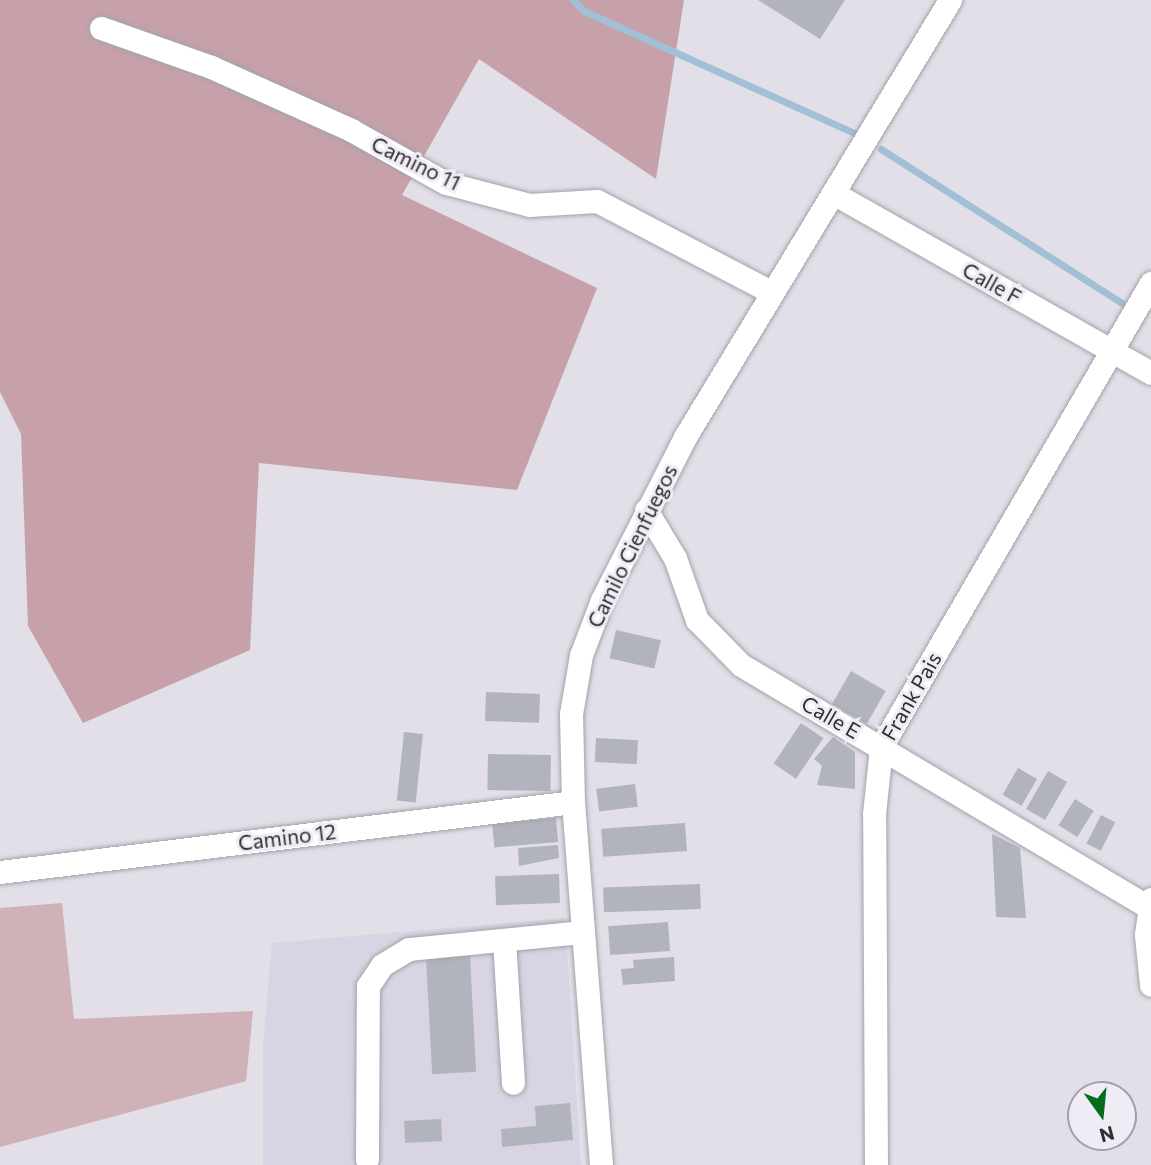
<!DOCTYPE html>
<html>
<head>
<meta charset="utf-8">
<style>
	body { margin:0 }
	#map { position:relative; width:1151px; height:1165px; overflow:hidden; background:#e2dfe8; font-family:Commissioner,sans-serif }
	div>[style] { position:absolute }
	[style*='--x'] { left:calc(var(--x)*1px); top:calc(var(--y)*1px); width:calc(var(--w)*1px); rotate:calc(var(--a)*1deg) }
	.built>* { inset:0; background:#d9d4e4 }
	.green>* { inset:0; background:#d1b1b8 }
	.forest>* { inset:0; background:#c6a1a9 }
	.stream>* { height:7px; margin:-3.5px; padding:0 3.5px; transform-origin:3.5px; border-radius:3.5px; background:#a1bfd5 }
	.building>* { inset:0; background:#b1b4bc; transform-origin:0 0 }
	.roads { filter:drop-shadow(0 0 2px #a4a2aa) drop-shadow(0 0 2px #a4a2aa) }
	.minor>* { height:23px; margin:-11.5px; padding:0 11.5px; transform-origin:11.5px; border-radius:11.5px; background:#fff }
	span { translate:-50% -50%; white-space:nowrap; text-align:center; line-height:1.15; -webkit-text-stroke:6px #efecf5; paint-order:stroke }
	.street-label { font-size:21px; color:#2f2e31 }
	.north { position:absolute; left:1067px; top:1081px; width:70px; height:70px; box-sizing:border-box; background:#efecf5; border:2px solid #a2a0a7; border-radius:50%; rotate:165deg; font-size:19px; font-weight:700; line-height:28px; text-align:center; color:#2f2e31 }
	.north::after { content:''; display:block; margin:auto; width:24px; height:32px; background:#036d1c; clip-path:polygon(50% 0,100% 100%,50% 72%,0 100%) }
</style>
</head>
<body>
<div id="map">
	<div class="built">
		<i style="clip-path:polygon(565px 918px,581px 1165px,263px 1165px,263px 1045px,272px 943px)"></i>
	</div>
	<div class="green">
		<i style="clip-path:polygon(62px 903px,74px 1019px,253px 1011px,246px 1081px,0 1147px,0 908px)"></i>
	</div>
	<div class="forest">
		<i style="clip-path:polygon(0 0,684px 0,656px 179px,479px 59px,402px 195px,597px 288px,517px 490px,259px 463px,250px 650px,83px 723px,28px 626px,21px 434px,0 392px)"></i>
	</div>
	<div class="stream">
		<i style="--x:573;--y:0;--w:16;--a:45"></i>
		<i style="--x:584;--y:11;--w:301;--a:24.3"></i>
		<i style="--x:881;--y:149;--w:286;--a:32.6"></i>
	</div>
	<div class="building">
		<i style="clip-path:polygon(758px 0,845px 0,820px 39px)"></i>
		<i style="left:616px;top:630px;width:46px;height:29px;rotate:13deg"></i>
		<i style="left:851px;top:671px;width:40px;height:38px;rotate:30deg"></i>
		<i style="left:486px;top:692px;width:54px;height:29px;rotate:2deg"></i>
		<i style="left:801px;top:723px;width:27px;height:49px;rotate:34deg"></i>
		<i style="left:404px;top:732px;width:19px;height:69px;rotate:6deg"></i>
		<i style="clip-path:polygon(833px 737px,855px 752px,855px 789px,817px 785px,822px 766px,814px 759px)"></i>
		<i style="left:596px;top:738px;width:42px;height:24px;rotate:3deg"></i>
		<i style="left:488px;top:754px;width:63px;height:36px;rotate:1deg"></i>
		<i style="left:1018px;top:768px;width:22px;height:31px;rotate:30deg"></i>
		<i style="left:1048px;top:771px;width:22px;height:44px;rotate:30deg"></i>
		<i style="left:635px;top:784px;width:23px;height:39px;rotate:83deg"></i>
		<i style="left:1075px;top:799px;width:22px;height:31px;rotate:32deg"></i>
		<i style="left:1101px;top:815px;width:16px;height:32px;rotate:27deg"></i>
		<i style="left:556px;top:818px;width:24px;height:64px;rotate:85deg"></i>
		<i style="left:685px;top:823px;width:28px;height:84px;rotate:86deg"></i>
		<i style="clip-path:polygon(992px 834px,1020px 848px,1026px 918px,996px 917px)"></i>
		<i style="clip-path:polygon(558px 845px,559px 858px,519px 866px,518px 848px)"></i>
		<i style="left:559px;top:874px;width:29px;height:64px;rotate:88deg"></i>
		<i style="left:700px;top:884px;width:25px;height:97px;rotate:88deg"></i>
		<i style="left:668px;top:922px;width:29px;height:60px;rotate:86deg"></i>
		<i style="left:470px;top:956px;width:116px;height:44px;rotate:87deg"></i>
		<i style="clip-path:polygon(674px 957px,675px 981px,623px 985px,621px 969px,634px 968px,633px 960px)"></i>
		<i style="clip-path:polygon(570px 1103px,573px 1140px,502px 1147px,501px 1129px,536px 1126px,535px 1106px)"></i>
		<i style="left:441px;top:1119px;width:22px;height:37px;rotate:87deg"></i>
	</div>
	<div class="roads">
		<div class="minor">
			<i style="--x:101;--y:28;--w:117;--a:19.5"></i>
			<i style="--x:211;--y:67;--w:154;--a:24.2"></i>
			<i style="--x:351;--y:130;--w:109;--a:29.2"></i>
			<i style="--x:446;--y:183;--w:86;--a:14.8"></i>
			<i style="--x:529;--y:205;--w:68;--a:-3.4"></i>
			<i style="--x:597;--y:201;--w:196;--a:27.6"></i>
			<i style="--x:833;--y:193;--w:365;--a:29.5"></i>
			<i style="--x:646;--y:510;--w:56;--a:58.9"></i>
			<i style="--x:675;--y:558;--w:66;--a:70.5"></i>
			<i style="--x:697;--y:620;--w:63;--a:45.6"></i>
			<i style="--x:741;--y:665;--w:477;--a:30.7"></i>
			<i style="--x:0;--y:872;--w:577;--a:-6.96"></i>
			<i style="--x:1151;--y:899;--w:36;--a:98"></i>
			<i style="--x:1146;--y:935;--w:50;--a:84.3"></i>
			<i style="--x:504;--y:940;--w:143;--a:86.4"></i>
			<i style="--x:367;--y:1159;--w:173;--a:-89.7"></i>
			<i style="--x:368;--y:986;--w:25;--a:-56"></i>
			<i style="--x:382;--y:965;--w:31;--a:-31"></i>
			<i style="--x:409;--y:949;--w:174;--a:-5.6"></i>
			<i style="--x:601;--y:1165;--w:364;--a:-94.4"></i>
			<i style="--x:573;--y:802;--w:88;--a:-91.3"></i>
			<i style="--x:571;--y:714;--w:60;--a:-80.4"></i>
			<i style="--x:581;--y:655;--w:59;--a:-69.1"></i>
			<i style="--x:602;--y:600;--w:183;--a:-63"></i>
			<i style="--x:685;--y:437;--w:511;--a:-58.77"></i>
			<i style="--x:876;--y:1165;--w:351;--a:-90.3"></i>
			<i style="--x:874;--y:814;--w:67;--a:-84"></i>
			<i style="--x:881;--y:747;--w:537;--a:-59.81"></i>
		</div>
	</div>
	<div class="street-label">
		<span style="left:416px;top:163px;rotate:26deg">Camino 11</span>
		<span style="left:992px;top:283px;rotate:29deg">Calle F</span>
		<span style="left:632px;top:546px;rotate:-64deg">Camilo Cienfuegos</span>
		<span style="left:911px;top:696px;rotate:-60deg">Frank Pais</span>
		<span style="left:831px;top:717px;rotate:30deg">Calle E</span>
		<span style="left:287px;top:837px;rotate:-7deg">Camino 12</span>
	</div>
	<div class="north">N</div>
</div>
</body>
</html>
